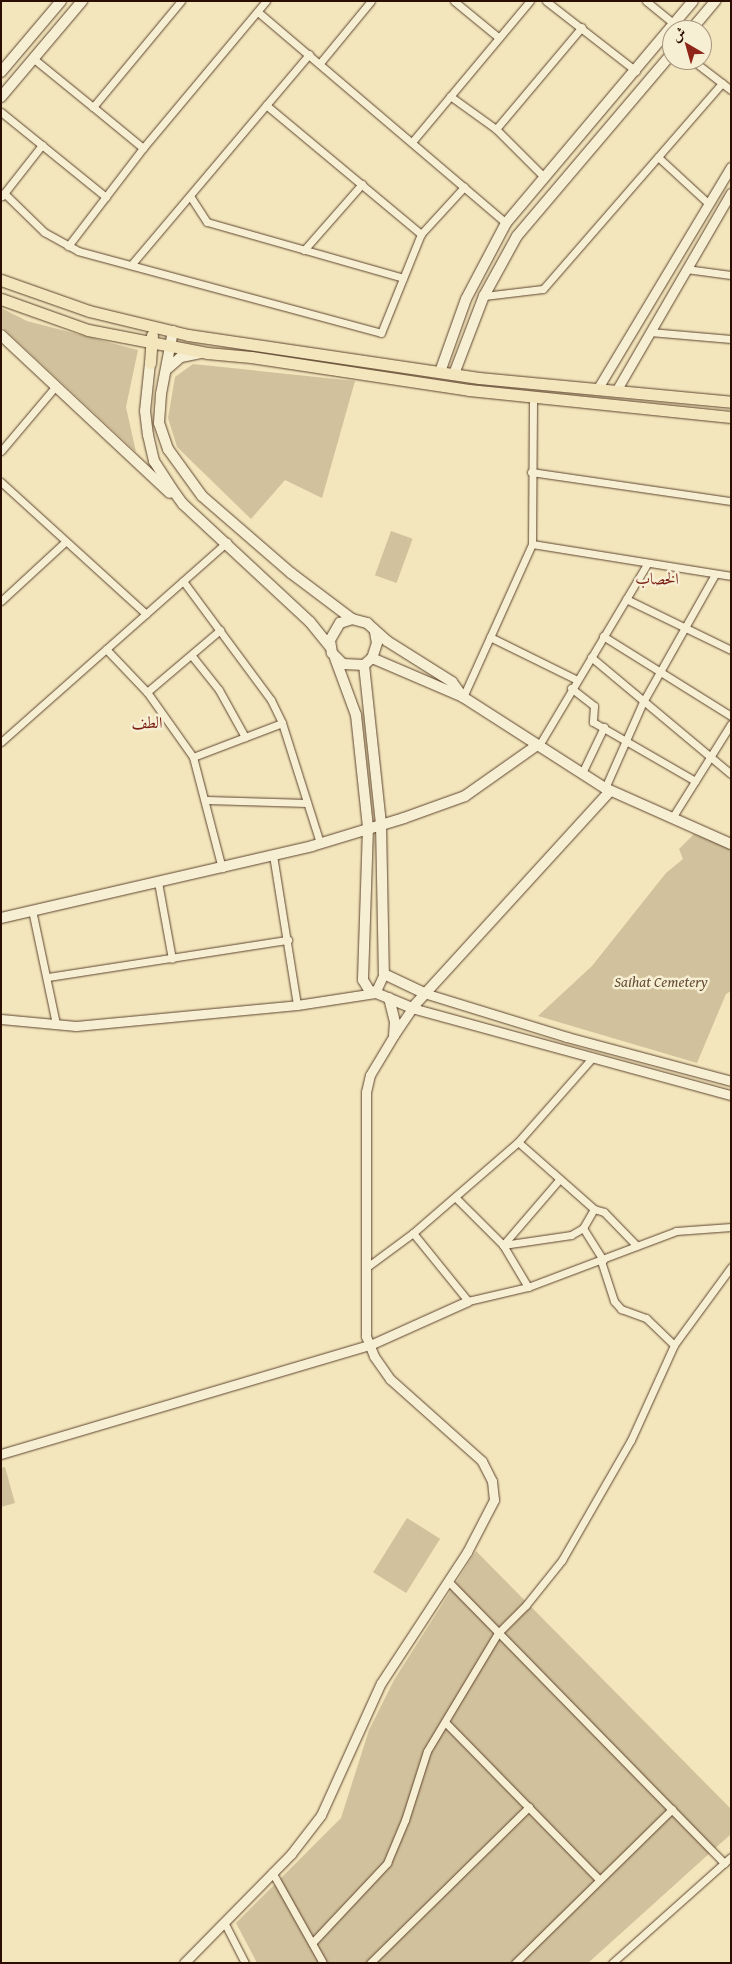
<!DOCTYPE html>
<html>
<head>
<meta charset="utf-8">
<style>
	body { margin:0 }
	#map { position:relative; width:732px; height:1964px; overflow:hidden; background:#f3e6bc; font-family:"Gentium Book Plus",Amiri,serif }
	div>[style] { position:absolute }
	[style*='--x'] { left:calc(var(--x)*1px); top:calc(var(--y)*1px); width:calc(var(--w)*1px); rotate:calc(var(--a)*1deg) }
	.green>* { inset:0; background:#d1c19c; transform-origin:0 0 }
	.roads { filter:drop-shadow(0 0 1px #5e442f) drop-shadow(0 0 1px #5e442f) }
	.minor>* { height:7px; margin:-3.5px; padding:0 3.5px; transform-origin:3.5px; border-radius:3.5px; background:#f7efd3 }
	.tertiary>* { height:9px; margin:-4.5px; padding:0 4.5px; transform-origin:4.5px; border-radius:4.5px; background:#f7efd3 }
	.secondary>* { height:10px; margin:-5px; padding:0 5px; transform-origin:5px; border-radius:5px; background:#f7efd3 }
	.primary>* { height:11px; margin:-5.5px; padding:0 5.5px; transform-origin:5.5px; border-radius:5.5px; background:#f3e6bc }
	span { translate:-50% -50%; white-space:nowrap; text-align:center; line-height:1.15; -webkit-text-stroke:5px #f7efd3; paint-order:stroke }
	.park-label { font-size:15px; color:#664d37; font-style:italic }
	.neighbourhood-label { font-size:16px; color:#7a1f14 }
	.frame { position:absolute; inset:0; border:2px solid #2c0e00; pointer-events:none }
	.north { position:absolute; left:662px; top:20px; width:50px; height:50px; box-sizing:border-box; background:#f7efd3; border:1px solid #a6957f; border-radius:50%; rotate:322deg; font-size:14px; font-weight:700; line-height:20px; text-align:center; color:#2c0e00 }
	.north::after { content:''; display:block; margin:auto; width:18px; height:22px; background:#8f2418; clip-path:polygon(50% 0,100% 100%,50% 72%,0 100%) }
</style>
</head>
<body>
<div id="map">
	<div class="green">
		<i style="clip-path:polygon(1px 308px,27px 321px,138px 350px,126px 407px,136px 452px,1px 326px)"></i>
		<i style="clip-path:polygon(193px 364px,355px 381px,322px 498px,285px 480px,251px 519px,177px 447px,168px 418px,175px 377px)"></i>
		<i style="left:391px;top:531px;width:23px;height:47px;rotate:20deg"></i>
		<i style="clip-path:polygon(694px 834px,731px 848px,731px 991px,726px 994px,697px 1063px,538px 1016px,592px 966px,666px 873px,683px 859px,679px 849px)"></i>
		<i style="clip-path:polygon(5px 1467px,15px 1503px,1px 1507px,1px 1468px)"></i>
		<i style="left:407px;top:1518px;width:39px;height:64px;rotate:32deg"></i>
		<i style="clip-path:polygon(476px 1551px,731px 1809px,731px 1834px,588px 1963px,257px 1963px,236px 1923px,341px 1818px,369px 1730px,394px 1680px)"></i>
	</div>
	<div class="roads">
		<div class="minor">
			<i style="--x:454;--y:1;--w:58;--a:39.4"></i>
			<i style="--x:546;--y:1;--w:114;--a:37.9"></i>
			<i style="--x:646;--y:1;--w:36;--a:39"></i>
			<i style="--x:258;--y:12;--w:326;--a:40.4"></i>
			<i style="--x:34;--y:59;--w:76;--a:39.1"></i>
			<i style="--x:692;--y:60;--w:49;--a:37.6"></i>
			<i style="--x:320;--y:63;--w:80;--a:-50.6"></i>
			<i style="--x:450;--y:96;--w:57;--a:35.7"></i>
			<i style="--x:496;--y:129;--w:69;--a:45"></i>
			<i style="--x:266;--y:105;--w:202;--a:39.8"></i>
			<i style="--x:1;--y:112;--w:135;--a:39"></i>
			<i style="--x:496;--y:129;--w:133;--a:-49.9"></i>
			<i style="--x:412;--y:142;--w:184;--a:-50.1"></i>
			<i style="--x:143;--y:148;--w:65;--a:-140.6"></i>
			<i style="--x:93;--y:107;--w:138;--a:-50.3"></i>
			<i style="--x:658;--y:157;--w:69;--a:42.7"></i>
			<i style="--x:4;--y:193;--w:56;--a:44.3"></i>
			<i style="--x:44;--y:232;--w:39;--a:29"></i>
			<i style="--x:78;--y:251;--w:314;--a:15.1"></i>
			<i style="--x:381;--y:333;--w:107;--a:-68"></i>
			<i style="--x:421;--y:234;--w:64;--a:-47.5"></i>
			<i style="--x:2;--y:196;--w:65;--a:-51.9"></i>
			<i style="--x:190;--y:196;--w:31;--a:57"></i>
			<i style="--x:207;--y:222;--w:204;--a:15.9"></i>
			<i style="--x:68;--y:246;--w:123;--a:-52.6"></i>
			<i style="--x:143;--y:148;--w:192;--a:-50.1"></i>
			<i style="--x:304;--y:250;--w:88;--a:-48.7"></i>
			<i style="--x:131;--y:265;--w:276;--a:-49.8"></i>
			<i style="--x:686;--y:269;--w:45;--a:7.6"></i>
			<i style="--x:484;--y:296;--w:59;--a:-6.8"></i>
			<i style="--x:543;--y:289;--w:273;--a:-49"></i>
			<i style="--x:650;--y:332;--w:81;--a:4.9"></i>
			<i style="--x:1;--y:451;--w:84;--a:-49.8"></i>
			<i style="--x:531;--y:472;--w:202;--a:8.3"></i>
			<i style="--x:1;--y:482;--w:196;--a:42.3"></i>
			<i style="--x:532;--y:544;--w:202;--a:9.1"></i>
			<i style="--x:183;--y:581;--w:148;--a:53.5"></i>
			<i style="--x:271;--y:700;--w:25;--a:64"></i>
			<i style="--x:282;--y:723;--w:126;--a:72.4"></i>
			<i style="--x:626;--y:599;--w:117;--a:25.9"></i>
			<i style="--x:1;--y:601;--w:88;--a:-42.7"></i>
			<i style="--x:603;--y:636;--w:151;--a:32"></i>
			<i style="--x:490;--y:637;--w:97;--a:26.3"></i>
			<i style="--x:106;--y:649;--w:59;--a:46.4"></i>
			<i style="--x:147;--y:692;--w:80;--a:54.7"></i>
			<i style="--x:193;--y:757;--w:115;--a:75.4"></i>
			<i style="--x:192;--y:656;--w:43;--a:51.5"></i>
			<i style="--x:219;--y:690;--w:54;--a:61"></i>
			<i style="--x:591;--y:657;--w:182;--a:39.9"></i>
			<i style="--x:571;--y:688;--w:29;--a:38"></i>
			<i style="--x:594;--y:706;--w:16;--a:94"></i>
			<i style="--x:593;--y:722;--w:118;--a:30"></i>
			<i style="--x:147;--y:692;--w:96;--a:-40.3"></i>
			<i style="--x:463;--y:697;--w:168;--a:-65.7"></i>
			<i style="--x:532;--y:544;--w:147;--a:-89.6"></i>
			<i style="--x:1;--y:742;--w:302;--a:-41.5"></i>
			<i style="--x:538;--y:747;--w:213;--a:-59.2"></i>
			<i style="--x:193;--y:757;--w:95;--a:-20.9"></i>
			<i style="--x:582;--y:773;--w:51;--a:-64.4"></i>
			<i style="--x:605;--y:788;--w:94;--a:-66.2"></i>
			<i style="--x:643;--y:702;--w:147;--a:-60.6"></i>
			<i style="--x:207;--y:800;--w:100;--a:1.7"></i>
			<i style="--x:672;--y:818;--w:111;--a:-57.9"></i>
			<i style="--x:273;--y:855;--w:152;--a:80.9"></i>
			<i style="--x:158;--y:882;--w:78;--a:79.7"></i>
			<i style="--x:32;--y:910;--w:116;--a:78.1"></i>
			<i style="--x:48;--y:977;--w:243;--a:-8.8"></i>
			<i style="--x:455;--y:1197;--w:68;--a:45"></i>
			<i style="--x:503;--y:1245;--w:49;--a:59.2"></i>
			<i style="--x:594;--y:1209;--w:10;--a:17"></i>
			<i style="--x:604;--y:1212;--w:47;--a:45.9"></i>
			<i style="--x:583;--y:1228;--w:38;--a:58"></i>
			<i style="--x:413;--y:1233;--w:87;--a:51"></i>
			<i style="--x:468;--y:1301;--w:62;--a:-13.1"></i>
			<i style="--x:528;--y:1287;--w:158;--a:-20.7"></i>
			<i style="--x:676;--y:1231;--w:55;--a:-4.2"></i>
			<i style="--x:503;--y:1245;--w:69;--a:-8.4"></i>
			<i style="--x:571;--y:1235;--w:14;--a:-30"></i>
			<i style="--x:583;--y:1228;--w:22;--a:-60"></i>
			<i style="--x:594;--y:1209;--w:101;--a:-138.6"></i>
			<i style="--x:503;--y:1245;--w:86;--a:-49.3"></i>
			<i style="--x:601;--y:1261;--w:42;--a:72"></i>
			<i style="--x:614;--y:1301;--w:11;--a:49"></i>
			<i style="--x:621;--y:1309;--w:27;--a:20"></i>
			<i style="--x:646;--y:1318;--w:39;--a:44"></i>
			<i style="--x:367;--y:1267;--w:57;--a:-36.5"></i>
			<i style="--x:413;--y:1233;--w:139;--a:-40.9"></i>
			<i style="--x:518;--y:1142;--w:113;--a:-48.6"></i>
			<i style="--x:448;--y:1581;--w:395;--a:45.6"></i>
			<i style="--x:446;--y:1723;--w:219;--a:45.6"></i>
			<i style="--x:272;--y:1872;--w:104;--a:60.7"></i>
			<i style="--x:224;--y:1922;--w:46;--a:62.9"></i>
			<i style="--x:312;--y:1943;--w:110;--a:-46.8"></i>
			<i style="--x:387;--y:1863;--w:47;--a:-67.3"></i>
			<i style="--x:405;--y:1820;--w:72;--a:-72.3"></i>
			<i style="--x:427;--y:1751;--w:138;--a:-59"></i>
			<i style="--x:498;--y:1633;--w:40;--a:-45"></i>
			<i style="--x:526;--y:1605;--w:58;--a:-51.3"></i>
			<i style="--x:562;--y:1560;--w:138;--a:-60.1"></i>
			<i style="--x:631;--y:1440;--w:104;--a:-65.6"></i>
			<i style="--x:674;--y:1345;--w:97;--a:-53.8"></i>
			<i style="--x:370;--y:1963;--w:223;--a:-44.5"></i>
			<i style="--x:515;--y:1963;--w:220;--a:-44.4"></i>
			<i style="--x:612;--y:1963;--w:159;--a:-41.7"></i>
		</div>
		<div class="tertiary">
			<i style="--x:598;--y:388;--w:258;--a:-59"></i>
			<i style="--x:616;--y:391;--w:229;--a:-59.9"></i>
			<i style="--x:424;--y:993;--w:150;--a:17.1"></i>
			<i style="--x:567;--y:1037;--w:170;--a:15"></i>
			<i style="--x:1;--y:1019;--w:75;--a:5.3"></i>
			<i style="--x:76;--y:1026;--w:222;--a:-5.4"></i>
			<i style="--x:297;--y:1005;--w:79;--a:-8.7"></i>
			<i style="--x:375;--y:993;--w:21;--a:-65"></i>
			<i style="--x:1;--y:1454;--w:385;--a:-16.5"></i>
			<i style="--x:370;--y:1345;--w:107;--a:-24.2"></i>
			<i style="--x:184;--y:1963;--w:153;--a:-45.5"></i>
			<i style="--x:291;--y:1854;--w:49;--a:-52.4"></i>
			<i style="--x:321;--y:1815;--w:145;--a:-65.6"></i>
			<i style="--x:381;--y:1683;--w:157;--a:-56.7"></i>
			<i style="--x:467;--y:1552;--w:59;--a:-62.6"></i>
			<i style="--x:494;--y:1500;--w:19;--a:-96"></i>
			<i style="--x:492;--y:1481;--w:22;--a:-117"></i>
			<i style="--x:482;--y:1461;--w:123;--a:-138.3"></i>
			<i style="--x:390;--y:1379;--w:28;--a:-125"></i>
			<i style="--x:374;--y:1356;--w:22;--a:-112"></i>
			<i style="--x:366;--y:1336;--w:244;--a:-90"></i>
			<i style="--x:366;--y:1092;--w:17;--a:-77"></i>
			<i style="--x:370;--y:1075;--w:47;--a:-59"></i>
			<i style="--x:394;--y:1035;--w:32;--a:-56"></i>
			<i style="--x:412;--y:1008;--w:331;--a:15.3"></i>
		</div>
		<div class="secondary">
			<i style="--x:691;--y:30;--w:38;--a:-50"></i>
			<i style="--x:1;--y:72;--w:93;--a:-49.8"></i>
			<i style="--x:1;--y:97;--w:126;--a:-49.8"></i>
			<i style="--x:173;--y:331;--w:64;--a:100.8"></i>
			<i style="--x:161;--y:394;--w:29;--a:94"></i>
			<i style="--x:159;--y:423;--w:28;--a:71"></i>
			<i style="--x:168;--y:449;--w:58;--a:54.1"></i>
			<i style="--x:202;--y:496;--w:118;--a:40.9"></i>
			<i style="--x:291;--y:573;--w:76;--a:37"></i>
			<i style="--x:1;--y:335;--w:231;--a:43.1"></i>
			<i style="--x:150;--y:363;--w:48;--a:95.9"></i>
			<i style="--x:145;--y:411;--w:24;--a:83"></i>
			<i style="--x:148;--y:435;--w:27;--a:77"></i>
			<i style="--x:154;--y:461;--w:33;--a:57"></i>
			<i style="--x:172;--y:489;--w:19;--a:54"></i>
			<i style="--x:183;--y:504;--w:173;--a:42.9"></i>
			<i style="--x:310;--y:622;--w:32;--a:51"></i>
			<i style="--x:167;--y:369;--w:18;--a:-41"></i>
			<i style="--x:181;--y:357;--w:20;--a:-11"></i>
			<i style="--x:440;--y:372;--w:77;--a:-70.4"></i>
			<i style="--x:466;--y:299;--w:86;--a:-62.2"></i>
			<i style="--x:506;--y:223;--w:290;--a:-49.9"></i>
			<i style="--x:454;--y:374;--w:84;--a:-69"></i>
			<i style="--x:484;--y:296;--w:68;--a:-61.2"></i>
			<i style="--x:517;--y:236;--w:240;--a:-49.7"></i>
			<i style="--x:375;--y:632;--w:11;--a:80"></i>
			<i style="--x:377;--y:643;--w:16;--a:108"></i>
			<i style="--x:372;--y:658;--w:11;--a:139"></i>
			<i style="--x:364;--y:665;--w:21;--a:-177"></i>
			<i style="--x:343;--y:664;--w:16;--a:-135"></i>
			<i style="--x:332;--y:653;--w:13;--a:-99"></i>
			<i style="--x:330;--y:640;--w:20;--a:-60"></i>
			<i style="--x:340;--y:623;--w:13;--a:-18"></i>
			<i style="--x:352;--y:619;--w:16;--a:15"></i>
			<i style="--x:367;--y:623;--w:27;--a:42"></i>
			<i style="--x:387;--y:641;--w:77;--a:32.2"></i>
			<i style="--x:452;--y:682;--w:19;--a:54"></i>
			<i style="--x:335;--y:658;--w:61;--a:69.8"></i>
			<i style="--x:356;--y:715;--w:114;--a:83.9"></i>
			<i style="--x:368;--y:828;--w:152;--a:91.9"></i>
			<i style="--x:363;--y:980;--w:12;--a:59"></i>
			<i style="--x:369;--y:990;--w:47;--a:22.7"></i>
			<i style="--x:412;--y:1008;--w:294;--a:-47.6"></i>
			<i style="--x:372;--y:658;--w:99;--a:23.2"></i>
			<i style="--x:463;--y:697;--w:169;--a:32.7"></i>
			<i style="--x:605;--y:788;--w:138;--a:24"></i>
			<i style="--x:364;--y:665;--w:160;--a:83.9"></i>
			<i style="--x:381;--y:824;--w:150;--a:88.9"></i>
			<i style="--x:384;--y:974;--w:44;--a:25.4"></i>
			<i style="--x:1;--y:918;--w:319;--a:-13"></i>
			<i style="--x:312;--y:846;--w:96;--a:-16.9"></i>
			<i style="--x:404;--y:818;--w:65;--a:-19.8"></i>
			<i style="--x:465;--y:796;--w:87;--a:-35.2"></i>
			<i style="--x:389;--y:998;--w:25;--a:76"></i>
			<i style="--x:395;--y:1022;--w:13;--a:94"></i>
		</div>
		<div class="primary">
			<i style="--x:1;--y:280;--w:93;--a:19.4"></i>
			<i style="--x:89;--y:311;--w:102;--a:13.6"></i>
			<i style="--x:188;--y:335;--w:294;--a:8.4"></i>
			<i style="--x:479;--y:378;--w:253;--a:5.4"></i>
			<i style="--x:1;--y:299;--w:92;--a:19.6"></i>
			<i style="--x:88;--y:330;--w:121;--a:10.9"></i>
			<i style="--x:207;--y:353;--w:44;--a:5.2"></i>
			<i style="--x:251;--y:357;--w:220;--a:8.6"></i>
			<i style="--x:469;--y:390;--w:263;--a:5.9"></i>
			<i style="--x:150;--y:363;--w:28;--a:-86"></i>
		</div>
	</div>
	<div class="park-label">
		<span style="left:661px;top:982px">Saihat Cemetery</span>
	</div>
	<div class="neighbourhood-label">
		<span style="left:657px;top:578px">الخصاب</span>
		<span style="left:147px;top:722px">الطف</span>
	</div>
	<div class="frame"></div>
	<div class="north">ش</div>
</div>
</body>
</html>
